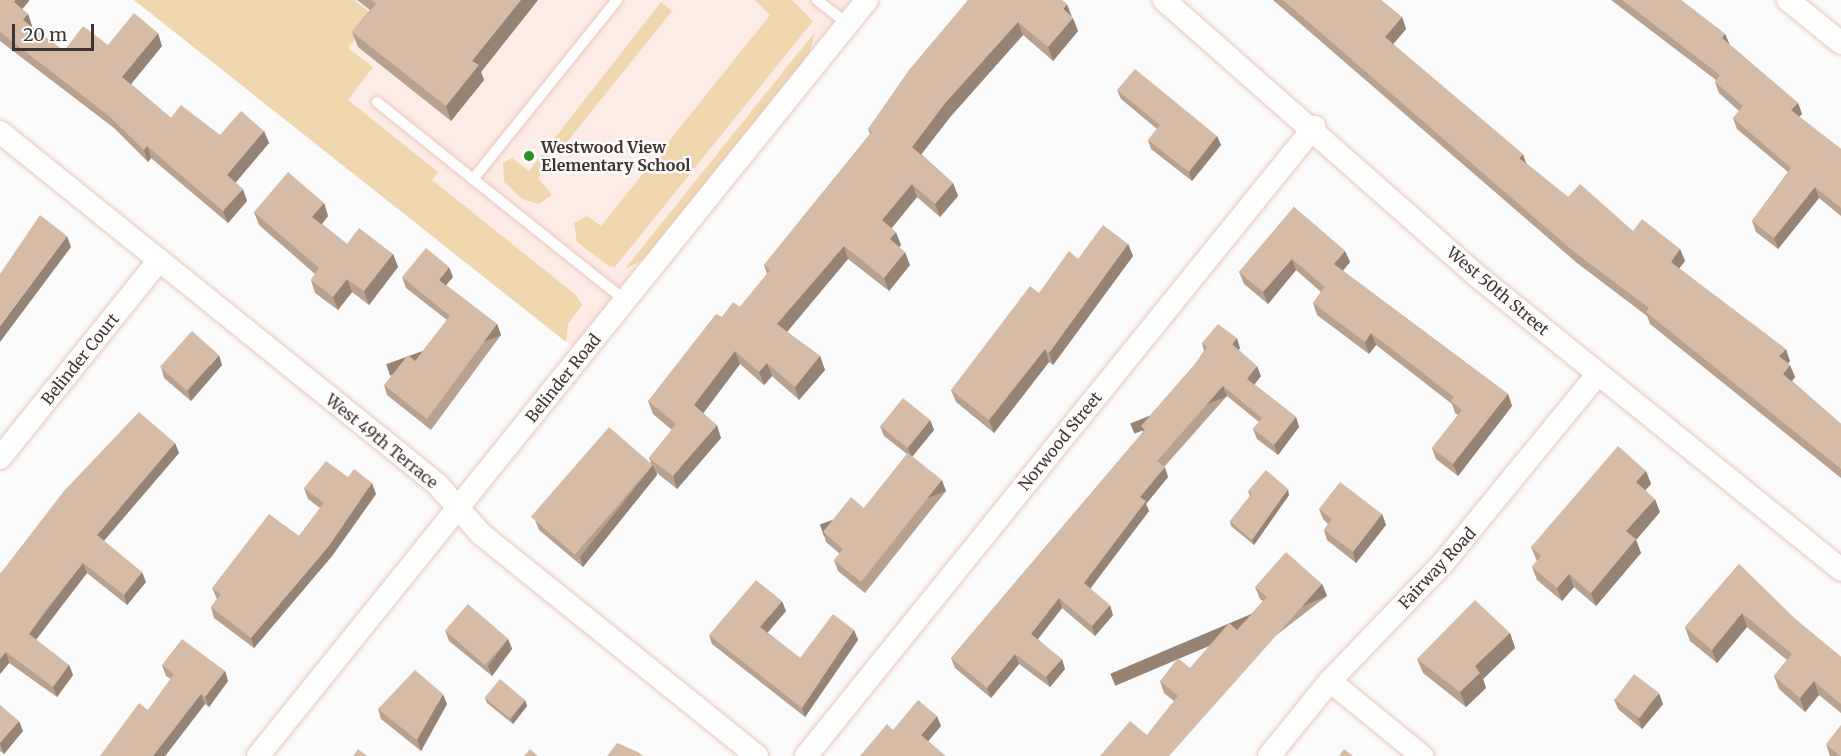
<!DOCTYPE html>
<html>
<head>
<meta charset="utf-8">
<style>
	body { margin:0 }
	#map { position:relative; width:1841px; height:756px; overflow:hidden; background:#fbfbfb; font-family:Merriweather,serif }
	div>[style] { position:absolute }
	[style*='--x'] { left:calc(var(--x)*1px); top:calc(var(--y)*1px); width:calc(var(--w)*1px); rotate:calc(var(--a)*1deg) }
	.built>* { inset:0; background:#fdebe5 }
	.green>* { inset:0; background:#efd6ac }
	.roads { filter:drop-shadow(0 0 2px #e9c7bc) drop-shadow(0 0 2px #e9c7bc) }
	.service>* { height:10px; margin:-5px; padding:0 5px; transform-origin:5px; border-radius:5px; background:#fff }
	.minor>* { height:22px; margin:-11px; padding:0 11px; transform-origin:11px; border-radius:11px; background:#fff }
	.wall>* { inset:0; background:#b8a18f }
	.shaded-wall>* { inset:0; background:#968374; transform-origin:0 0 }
	.building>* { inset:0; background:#d6bba6; transform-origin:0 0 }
	.dots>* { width:16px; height:16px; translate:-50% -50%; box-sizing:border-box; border:3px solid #fff; border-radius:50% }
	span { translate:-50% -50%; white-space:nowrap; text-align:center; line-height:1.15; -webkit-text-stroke:5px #fff; paint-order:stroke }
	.poi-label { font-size:16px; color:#41332f; font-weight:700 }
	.left { translate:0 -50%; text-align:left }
	.street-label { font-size:16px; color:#41332f }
	.scale { position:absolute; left:12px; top:24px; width:82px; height:27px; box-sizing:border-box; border:3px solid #41332f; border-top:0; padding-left:8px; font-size:18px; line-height:21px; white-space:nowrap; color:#41332f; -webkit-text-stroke:4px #fff; paint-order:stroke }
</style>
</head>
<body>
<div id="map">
	<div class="built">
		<i style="clip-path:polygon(134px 0,852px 0,574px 348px)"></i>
	</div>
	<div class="green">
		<i style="clip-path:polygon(134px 0,354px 0,373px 15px,348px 48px,373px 67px,348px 100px,438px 172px,432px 180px,576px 295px,582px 305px,568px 324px,566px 342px)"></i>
		<i style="clip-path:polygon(755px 0,792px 0,813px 21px,615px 267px,609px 266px,577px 242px,574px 223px,587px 216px,601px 226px,770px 15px)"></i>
		<i style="clip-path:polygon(661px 2px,672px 11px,538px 178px,552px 195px,539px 204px,522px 199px,504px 182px,503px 163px,512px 158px,529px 171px)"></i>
		<i style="clip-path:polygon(815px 32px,809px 54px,646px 258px,625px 269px)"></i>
	</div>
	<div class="roads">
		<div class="service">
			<i style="--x:617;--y:0;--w:230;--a:128.8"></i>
			<i style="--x:473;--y:179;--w:196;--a:38.6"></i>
			<i style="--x:817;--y:0;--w:39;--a:38"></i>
			<i style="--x:377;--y:102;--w:123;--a:38.7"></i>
		</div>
		<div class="minor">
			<i style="--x:1164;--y:0;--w:422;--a:41.4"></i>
			<i style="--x:1481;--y:279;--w:463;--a:38.9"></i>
			<i style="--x:1788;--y:0;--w:68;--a:39.1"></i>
			<i style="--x:0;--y:132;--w:561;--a:38.85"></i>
			<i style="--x:437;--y:484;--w:67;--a:48.7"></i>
			<i style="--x:481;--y:534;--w:354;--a:38.8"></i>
			<i style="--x:0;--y:458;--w:254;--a:-51.2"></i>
			<i style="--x:1330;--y:681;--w:119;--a:39.2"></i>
			<i style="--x:258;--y:756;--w:971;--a:-51.15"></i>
			<i style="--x:806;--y:756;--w:809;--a:-51.07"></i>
			<i style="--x:1269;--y:756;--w:97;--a:-50.9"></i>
			<i style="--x:1330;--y:681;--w:165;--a:-46.2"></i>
			<i style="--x:1444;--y:562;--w:243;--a:-50.7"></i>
		</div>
	</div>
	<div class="wall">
		<i style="clip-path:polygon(0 0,29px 0,29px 1px,22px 9px,28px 14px,32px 26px,32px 27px,64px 51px,108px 45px,162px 46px,131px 84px,171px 118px,220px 135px,264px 131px,269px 143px,235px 183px,247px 201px,228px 223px,151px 158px,148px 162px,114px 128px,0 41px)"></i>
		<i style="clip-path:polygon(357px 0,538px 0,481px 72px,484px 80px,451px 121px,358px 47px,352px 32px,370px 10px)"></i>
		<i style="clip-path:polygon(968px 0,1072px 17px,1078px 31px,1053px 61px,1023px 35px,951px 116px,921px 154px,953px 183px,958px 196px,940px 217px,917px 197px,891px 228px,901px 245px,899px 247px,910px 265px,889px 291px,848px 259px,787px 332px,820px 356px,825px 370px,799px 400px,772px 376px,764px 385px,740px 364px,703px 413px,721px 438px,677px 489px,657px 473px,657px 475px,583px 567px,539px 530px,535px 520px,651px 462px,649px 458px,672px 430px,653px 414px,648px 401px,740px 307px,767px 274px,764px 265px,870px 134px,868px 129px)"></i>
		<i style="clip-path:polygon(1273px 0,1381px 0,1402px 17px,1406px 29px,1393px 44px,1527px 164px,1568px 197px,1633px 231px,1680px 249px,1685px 261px,1679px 268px,1790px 361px,1788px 363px,1795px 377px,1792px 381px,1841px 424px,1841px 478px,1650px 324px,1647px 316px,1577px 263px)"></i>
		<i style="clip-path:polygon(1611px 0,1681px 0,1725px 34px,1729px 44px,1798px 103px,1802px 114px,1799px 117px,1841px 149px,1841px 216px,1819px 198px,1778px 249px,1756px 232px,1752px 221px,1788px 172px,1737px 129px,1733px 118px,1739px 111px,1719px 93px,1715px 82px,1716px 80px)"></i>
		<i style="clip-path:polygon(1117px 90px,1217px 136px,1221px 145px,1192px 181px,1151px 149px,1148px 140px,1157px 129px,1121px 99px)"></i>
		<i style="clip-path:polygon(324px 203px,328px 216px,322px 224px,347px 244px,393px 254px,398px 267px,369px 305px,352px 292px,338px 310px,315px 293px,311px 280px,315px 274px,259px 225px,254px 212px)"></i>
		<i style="clip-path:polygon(1294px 207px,1345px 251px,1350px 262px,1343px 271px,1508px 394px,1512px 406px,1458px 476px,1436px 459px,1432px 448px,1458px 415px,1455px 413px,1452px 404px,1376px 345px,1369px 354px,1317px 315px,1313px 303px,1321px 292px,1296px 270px,1268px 304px,1244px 284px,1239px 272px)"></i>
		<i style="clip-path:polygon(1128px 244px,1133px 256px,1053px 365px,1049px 362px,994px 433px,956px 402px,951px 390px,1039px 293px,1078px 259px)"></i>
		<i style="clip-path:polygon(402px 277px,453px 277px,446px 285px,497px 324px,501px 335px,431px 430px,387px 395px,384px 385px,415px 361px,447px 320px,406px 288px)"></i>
		<i style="clip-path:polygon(1202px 343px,1240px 348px,1239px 350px,1261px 376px,1254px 384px,1296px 417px,1299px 427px,1278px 455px,1257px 439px,1253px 429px,1259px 422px,1227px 396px,1164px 467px,1168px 477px,1146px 504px,1149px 511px,1090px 588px,1113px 615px,1095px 636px,1062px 608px,1038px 639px,1065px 669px,1050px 687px,1019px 664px,991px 698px,955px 668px,951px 658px,1143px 432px,1141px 426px,1196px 363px,1204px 351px)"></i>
		<i style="clip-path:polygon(222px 365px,191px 401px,164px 378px,161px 367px)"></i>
		<i style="clip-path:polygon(930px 420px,934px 430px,912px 457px,946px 491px,865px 593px,838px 571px,834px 560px,840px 554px,826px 542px,823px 532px,864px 508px,907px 454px,884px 436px,880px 426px)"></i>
		<i style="clip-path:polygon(175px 443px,179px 453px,104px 541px,146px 582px,127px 605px,87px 573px,49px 621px,36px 640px,69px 665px,73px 675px,57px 697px,9px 663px,0 674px,0 574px)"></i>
		<i style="clip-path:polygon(1646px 471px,1651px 484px,1645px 490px,1660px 512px,1636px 540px,1641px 553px,1596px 606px,1574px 587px,1562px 601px,1537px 580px,1532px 567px,1537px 561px,1531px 547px)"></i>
		<i style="clip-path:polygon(348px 477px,376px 494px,332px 556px,254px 648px,214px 618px,211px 607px,217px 599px,212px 588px,299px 536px,320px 508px,308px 499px,304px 488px)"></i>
		<i style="clip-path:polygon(1248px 491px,1289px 495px,1254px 545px,1231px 526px,1230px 521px,1250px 496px)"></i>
		<i style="clip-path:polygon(1319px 509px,1382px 514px,1386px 525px,1356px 563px,1327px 540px,1324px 530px,1328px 524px,1323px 519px)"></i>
		<i style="clip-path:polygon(1739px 564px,1794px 618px,1841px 657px,1841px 713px,1819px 695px,1805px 712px,1779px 689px,1774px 676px,1787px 660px,1747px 627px,1717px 663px,1690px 641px,1685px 627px)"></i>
		<i style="clip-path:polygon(1322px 584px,1327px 596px,1147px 735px,1174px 701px,1164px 693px,1160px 681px,1190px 668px,1237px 630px,1263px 601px,1260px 599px,1255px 587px)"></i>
		<i style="clip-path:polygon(786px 611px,767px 632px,800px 658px,854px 630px,858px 640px,805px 717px,712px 644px,709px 635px)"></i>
		<i style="clip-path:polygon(445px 630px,508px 639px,512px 649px,492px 676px,449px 641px)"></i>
		<i style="clip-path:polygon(1510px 633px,1515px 648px,1483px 679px,1486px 688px,1466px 707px,1423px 673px,1417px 659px)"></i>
		<i style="clip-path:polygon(162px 665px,225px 671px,228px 681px,209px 707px,205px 704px,165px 756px,100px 756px,148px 710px,171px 679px,166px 676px)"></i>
		<i style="clip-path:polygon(485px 698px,525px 700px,527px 706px,513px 724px,487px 703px)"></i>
		<i style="clip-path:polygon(1614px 699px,1663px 704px,1642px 729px,1618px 709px)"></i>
		<i style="clip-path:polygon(447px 704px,421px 751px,381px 719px,378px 709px)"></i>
		<i style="clip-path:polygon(0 705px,23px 731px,4px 754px,0 751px)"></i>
		<i style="clip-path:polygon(1826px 744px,1841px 756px,1830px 756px)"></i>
	</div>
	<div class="shaded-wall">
		<i style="clip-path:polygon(15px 0,29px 0,29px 1px,18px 14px,14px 2px)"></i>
		<i style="clip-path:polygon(521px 0,538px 0,481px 72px,484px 80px,451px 121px,446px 106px,472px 61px)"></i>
		<i style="clip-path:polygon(1067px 4px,1072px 17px,1063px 9px)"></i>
		<i style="clip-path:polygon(28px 14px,32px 26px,27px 32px,23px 20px)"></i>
		<i style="clip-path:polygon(1402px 17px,1406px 29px,1389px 49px,1385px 37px)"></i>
		<i style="clip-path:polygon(1073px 18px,1078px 31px,1053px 61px,1048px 47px)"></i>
		<i style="clip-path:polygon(1018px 22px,1023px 35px,951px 116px,917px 160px,912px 147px,946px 102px)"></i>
		<i style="clip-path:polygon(158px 33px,162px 46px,127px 89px,122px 77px)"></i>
		<i style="clip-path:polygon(1725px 34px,1730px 45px,1722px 38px)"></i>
		<i style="clip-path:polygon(1798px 103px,1802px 114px,1795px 121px,1791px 110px)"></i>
		<i style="clip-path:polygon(264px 131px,269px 143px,231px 188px,227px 175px)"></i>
		<i style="clip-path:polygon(1217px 136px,1221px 145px,1192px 181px,1189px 172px)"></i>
		<i style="clip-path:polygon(147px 146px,151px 158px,148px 162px,144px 150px)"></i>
		<i style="clip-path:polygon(1523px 154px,1527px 166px,1519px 158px)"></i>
		<i style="clip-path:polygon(953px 183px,958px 196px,940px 217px,935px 204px)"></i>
		<i style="clip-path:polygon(912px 184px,917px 197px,887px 234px,882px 220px)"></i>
		<i style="clip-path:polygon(1815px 187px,1819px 198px,1778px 249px,1774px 238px)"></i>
		<i style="clip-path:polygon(243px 189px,247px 201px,228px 223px,223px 211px)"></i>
		<i style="clip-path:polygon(324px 203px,328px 216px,317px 230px,312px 217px)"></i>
		<i style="clip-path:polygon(896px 232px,901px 245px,894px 253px,890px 239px)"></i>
		<i style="clip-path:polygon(67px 236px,71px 247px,0 342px,0 326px)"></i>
		<i style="clip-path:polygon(1128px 244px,1133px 256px,1053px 365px,1049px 353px)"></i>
		<i style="clip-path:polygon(844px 246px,848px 259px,782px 338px,777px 324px)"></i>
		<i style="clip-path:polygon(1680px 249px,1685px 261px,1675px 274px,1671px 262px)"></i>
		<i style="clip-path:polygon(1345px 251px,1350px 262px,1338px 276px,1334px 264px)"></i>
		<i style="clip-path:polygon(905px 252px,910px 265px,889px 291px,884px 278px)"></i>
		<i style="clip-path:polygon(393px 254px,398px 267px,369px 305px,364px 291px)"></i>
		<i style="clip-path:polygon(1292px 259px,1296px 270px,1268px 304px,1263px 292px)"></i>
		<i style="clip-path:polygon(449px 267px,453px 277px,442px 290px,439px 280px)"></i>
		<i style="clip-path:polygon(347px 279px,352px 292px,338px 310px,333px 297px)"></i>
		<i style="left:497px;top:324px;width:12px;height:118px;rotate:70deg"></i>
		<i style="clip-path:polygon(1371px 333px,1376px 345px,1369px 354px,1365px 342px)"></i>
		<i style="clip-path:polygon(1237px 338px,1240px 348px,1235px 354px,1232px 344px)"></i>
		<i style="clip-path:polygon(1045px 349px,1049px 362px,994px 433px,989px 420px)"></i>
		<i style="clip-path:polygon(1786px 349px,1790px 361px,1784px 368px,1779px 356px)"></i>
		<i style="clip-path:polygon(735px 351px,740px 364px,699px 419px,694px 405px)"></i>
		<i style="clip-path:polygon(219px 355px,222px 365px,191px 401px,188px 391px)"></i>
		<i style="clip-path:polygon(820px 356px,825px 370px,799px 400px,795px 387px)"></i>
		<i style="clip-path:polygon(767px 363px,772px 376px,764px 385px,759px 372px)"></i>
		<i style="clip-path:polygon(1790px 365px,1795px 377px,1788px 386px,1783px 374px)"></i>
		<i style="clip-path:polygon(1257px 366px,1261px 376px,1251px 389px,1247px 379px)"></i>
		<i style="left:1223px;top:386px;width:11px;height:100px;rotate:68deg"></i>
		<i style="clip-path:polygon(1508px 394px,1512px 406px,1458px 476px,1453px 464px)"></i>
		<i style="clip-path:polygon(1296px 417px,1299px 427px,1278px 455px,1274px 445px)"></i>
		<i style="clip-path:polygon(930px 420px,934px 430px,911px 458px,908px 448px)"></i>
		<i style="clip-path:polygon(717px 425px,721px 438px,677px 489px,673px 476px)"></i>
		<i style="clip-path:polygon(175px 443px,179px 453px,100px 545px,97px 535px)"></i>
		<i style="clip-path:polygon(653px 465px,657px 475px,583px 567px,580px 557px)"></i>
		<i style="clip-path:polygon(1165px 467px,1168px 477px,1146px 504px,1149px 511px,1087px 593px,1084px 583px,1140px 497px)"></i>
		<i style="clip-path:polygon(1646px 471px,1651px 484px,1641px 495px,1636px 482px)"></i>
		<i style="left:942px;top:480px;width:12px;height:130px;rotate:70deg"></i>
		<i style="clip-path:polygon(372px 483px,376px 494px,332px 556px,254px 648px,251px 638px)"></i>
		<i style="clip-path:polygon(1288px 489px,1289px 495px,1254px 545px,1252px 540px)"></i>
		<i style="clip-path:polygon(1655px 499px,1660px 512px,1636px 540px,1641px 553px,1596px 606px,1591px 593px,1626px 531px)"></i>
		<i style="clip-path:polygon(1382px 514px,1386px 525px,1356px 563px,1353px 552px)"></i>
		<i style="clip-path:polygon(83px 563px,87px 573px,32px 645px,29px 634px)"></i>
		<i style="clip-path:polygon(142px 572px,146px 582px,127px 605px,124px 595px)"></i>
		<i style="clip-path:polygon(1569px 574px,1574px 587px,1562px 601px,1557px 588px)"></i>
		<i style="left:1322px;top:584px;width:13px;height:230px;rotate:67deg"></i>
		<i style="clip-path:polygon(1059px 598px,1062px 608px,1034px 644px,1031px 634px)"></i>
		<i style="clip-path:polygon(782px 601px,786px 611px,764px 637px,760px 627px)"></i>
		<i style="clip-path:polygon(1110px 605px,1113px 615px,1095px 636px,1092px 626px)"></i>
		<i style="clip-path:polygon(1742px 613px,1747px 627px,1717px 663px,1712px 650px)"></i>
		<i style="clip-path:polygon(854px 630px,858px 640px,805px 717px,802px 708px)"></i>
		<i style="clip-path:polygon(1510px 633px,1515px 648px,1483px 679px,1486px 688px,1466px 707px,1460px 692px,1475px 666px)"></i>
		<i style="clip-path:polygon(508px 639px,512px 649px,492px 676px,488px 666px)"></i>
		<i style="clip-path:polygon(6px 652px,9px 663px,0 674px,0 659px)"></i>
		<i style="clip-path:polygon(1015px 654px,1019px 664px,991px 698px,987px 688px)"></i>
		<i style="clip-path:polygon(1062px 659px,1065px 669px,1050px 687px,1046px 677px)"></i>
		<i style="clip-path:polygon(69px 665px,73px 675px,57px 697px,53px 687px)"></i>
		<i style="clip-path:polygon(225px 671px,228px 681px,209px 707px,205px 697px)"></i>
		<i style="clip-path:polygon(1814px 681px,1819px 695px,1805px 712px,1800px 698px)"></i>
		<i style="clip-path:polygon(1659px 693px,1663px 704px,1642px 729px,1638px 718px)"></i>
		<i style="clip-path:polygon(201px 694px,205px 704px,165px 756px,153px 756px)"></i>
		<i style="clip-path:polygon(443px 694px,447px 704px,421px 751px,417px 740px)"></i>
		<i style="clip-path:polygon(525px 700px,527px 706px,513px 724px,511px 719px)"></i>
		<i style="clip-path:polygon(937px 716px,941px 726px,925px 745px,921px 735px)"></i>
		<i style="clip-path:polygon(19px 721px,23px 731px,4px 754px,0 743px)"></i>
	</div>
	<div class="building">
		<i style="clip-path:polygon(0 0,15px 0,14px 2px,28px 14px,23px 20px,64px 51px,83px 26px,108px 45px,134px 13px,158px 33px,122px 77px,171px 118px,181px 105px,220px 135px,241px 111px,264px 131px,227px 175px,243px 189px,223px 211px,147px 146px,144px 150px,109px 116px,0 32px)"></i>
		<i style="clip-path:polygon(371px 0,521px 0,472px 61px,479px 65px,446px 106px,352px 32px,376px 4px)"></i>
		<i style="clip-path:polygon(968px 0,1062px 0,1067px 4px,1063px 9px,1073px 18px,1048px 47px,1018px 22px,946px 102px,912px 147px,953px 183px,935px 204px,912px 184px,882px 220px,896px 232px,890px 239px,905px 252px,884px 278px,844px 246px,777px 324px,820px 356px,795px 387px,767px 363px,759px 372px,735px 351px,694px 405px,717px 425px,673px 476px,649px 458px,676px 424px,648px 401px,716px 314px,722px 317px,733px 302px,740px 307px,770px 270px,764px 265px,872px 132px,868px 129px,909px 70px)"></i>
		<i style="clip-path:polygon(1283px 0,1381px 0,1402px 17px,1385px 37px,1523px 154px,1519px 158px,1568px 197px,1580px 184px,1633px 231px,1642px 219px,1680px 249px,1671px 262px,1786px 349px,1779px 356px,1790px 365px,1783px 374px,1841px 424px,1841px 469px,1646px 312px,1649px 308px,1573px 251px)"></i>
		<i style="clip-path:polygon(1622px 0,1681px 0,1725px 34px,1722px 38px,1798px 103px,1791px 110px,1841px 149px,1841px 208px,1815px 187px,1774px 238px,1752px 221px,1791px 168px,1733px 118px,1743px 106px,1715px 82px,1720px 75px)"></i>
		<i style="clip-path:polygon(1135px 69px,1217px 136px,1189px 172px,1148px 140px,1160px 125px,1117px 90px)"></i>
		<i style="clip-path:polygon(288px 172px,324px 203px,312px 217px,347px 244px,359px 228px,393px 254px,364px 291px,347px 279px,333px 297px,311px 280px,319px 268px,254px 212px)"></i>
		<i style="clip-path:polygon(1294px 207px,1345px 251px,1334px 264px,1508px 394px,1453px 464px,1432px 448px,1462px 410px,1451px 401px,1454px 397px,1371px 333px,1365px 342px,1313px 303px,1325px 287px,1292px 259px,1263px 292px,1239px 272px)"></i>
		<i style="clip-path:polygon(40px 215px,67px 236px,0 326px,0 274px)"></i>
		<i style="clip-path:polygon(1103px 225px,1128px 244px,1049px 353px,1045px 349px,989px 420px,951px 390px,1030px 286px,1039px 293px,1069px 251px,1078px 259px)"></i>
		<i style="clip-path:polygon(426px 248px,449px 267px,439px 280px,497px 324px,427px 419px,384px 385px,408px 355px,415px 361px,450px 316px,402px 277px)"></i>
		<i style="clip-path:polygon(1218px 324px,1237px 338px,1232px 344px,1257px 366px,1247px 379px,1296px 417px,1274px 445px,1253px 429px,1262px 418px,1223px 386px,1157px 461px,1165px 467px,1140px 497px,1146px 501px,1084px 583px,1110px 605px,1092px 626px,1059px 598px,1031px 634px,1062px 659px,1046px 677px,1015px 654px,987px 688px,951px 658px,1145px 430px,1141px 426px,1196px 363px,1207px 347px,1202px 343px)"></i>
		<i style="left:192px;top:331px;width:36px;height:48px;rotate:42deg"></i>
		<i style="left:903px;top:398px;width:35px;height:36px;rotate:39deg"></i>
		<i style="clip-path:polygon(139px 412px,175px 443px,97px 535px,142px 572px,124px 595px,83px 563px,45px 611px,29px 634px,69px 665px,53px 687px,6px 652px,0 659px,0 574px,64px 491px)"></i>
		<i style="left:609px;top:427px;width:58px;height:119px;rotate:41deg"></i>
		<i style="clip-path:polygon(1618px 446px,1646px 471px,1636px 482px,1655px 499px,1626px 531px,1636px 539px,1591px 593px,1569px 574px,1557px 588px,1532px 567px,1541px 556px,1531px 547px)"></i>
		<i style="clip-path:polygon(908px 453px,942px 480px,861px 582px,834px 560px,843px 549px,823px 532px,851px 497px,864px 508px)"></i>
		<i style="clip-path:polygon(326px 461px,348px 477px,354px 469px,372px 483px,329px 546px,251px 638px,211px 607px,221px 594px,212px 588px,269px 514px,299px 536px,324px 503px,304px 488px)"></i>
		<i style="clip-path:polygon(1266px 470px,1288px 489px,1252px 540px,1230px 521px,1252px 494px,1248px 491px)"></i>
		<i style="clip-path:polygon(1340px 482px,1382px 514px,1353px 552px,1324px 530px,1332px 519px,1319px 509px)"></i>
		<i style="clip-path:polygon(1286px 552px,1322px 584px,1169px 756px,1100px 756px,1130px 721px,1147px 735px,1178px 696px,1160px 681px,1178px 658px,1190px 668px,1229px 623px,1237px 630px,1267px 597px,1255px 587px)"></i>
		<i style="clip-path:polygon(1739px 564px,1794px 618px,1841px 657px,1841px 704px,1814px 681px,1800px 698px,1774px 676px,1792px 654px,1742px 613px,1712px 650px,1685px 627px)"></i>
		<i style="clip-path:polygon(756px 580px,782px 601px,760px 627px,800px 658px,833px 614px,854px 630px,802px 708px,709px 635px)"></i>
		<i style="clip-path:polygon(1475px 600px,1510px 633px,1475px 666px,1480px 673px,1460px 692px,1417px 659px)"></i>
		<i style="left:468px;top:604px;width:53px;height:35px;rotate:41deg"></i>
		<i style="clip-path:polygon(182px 639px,225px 671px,205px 697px,201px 694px,153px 756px,100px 756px,139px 703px,148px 710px,174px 674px,162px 665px)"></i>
		<i style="clip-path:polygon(415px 670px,443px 694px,417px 740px,378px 709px)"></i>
		<i style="left:1634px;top:674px;width:31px;height:32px;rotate:37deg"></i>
		<i style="left:500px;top:679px;width:33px;height:24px;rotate:40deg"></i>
		<i style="clip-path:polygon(918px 700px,937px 716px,921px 735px,946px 756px,860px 756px,887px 724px,893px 730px)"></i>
		<i style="clip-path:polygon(0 705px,19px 721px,0 743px)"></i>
		<i style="clip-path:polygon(1841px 725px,1841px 756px,1826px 744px)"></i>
		<i style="clip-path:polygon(617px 743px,638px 752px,643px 756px,607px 756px)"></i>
		<i style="clip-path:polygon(358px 749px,367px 756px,353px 756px)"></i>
		<i style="clip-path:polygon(530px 749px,538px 756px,524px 756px)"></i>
		<i style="clip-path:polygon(1344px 749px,1353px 756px,1339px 756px)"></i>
	</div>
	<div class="dots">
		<i style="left:529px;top:156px;background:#269621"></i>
	</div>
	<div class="poi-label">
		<span class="left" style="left:541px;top:156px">Westwood View<br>Elementary School</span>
	</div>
	<div class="street-label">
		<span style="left:1498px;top:291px;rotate:40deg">West 50th Street</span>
		<span style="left:80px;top:359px;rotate:-51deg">Belinder Court</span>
		<span style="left:563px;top:378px;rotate:-51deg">Belinder Road</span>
		<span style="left:382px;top:441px;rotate:39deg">West 49th Terrace</span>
		<span style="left:1060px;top:441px;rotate:-51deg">Norwood Street</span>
		<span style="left:1437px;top:568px;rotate:-47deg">Fairway Road</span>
	</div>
	<div class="scale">20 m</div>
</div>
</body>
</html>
